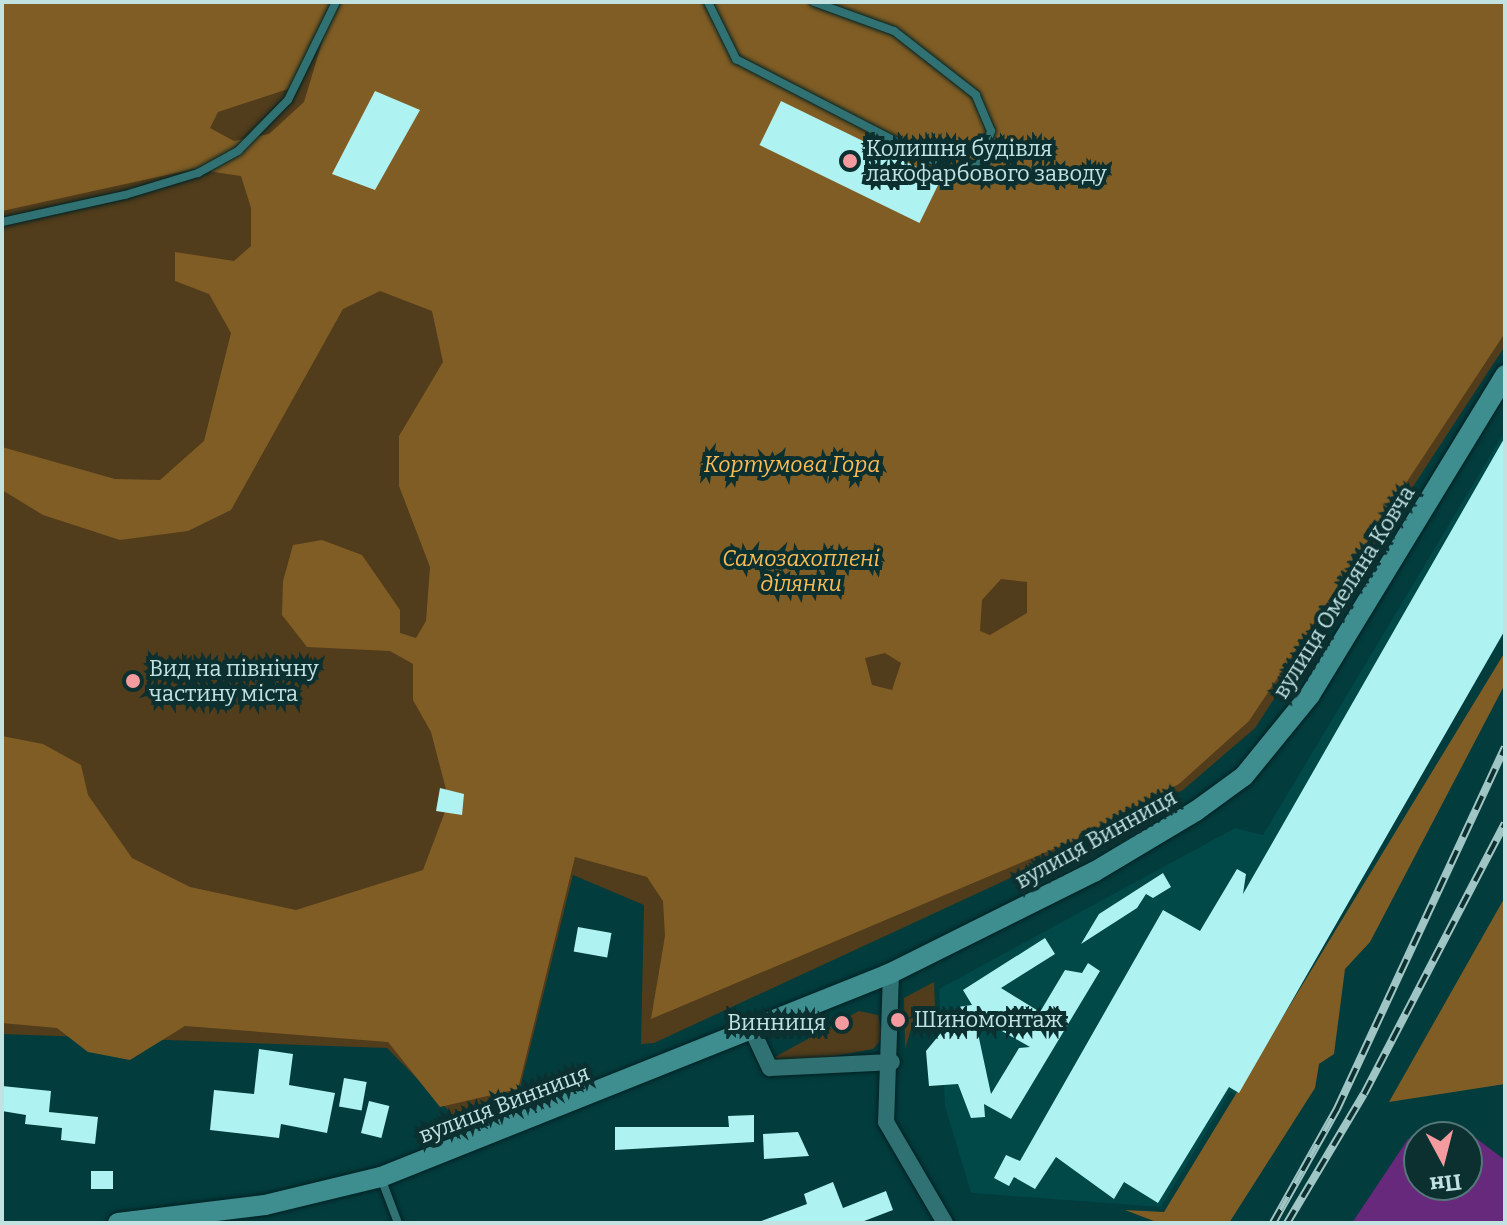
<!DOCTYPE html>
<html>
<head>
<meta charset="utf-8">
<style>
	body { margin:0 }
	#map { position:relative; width:1507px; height:1225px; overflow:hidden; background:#033c3d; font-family:Bitter,serif }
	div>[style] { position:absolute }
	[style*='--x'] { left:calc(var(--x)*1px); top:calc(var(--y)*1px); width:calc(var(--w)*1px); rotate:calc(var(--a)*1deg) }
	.built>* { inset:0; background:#014849 }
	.green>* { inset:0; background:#513c1b }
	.forest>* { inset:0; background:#805d24 }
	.water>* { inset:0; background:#67297c }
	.building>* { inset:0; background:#aff2f2; transform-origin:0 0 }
	.roads { filter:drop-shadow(0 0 2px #002122) drop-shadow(0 0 2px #002122) }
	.lane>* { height:8px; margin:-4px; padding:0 4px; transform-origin:4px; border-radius:4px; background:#307273 }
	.street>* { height:16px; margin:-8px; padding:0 8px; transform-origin:8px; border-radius:8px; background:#307273 }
	.secondary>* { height:20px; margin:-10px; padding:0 10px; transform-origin:10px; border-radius:10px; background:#3e8e90 }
	.rail>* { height:8px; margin-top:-4px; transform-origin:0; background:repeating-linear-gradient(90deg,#0c3030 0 15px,#a0c5c5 0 30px); box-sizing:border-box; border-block:2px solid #a0c5c5 }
	.dots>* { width:22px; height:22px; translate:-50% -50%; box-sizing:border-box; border:4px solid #0c3030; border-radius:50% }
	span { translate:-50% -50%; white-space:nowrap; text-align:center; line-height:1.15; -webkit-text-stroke:8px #0c3030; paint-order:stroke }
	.poi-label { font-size:22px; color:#c2e2e2 }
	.left { translate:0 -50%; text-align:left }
	.right { translate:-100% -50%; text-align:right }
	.park-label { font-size:22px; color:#fcbc55; font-style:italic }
	.street-label { font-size:22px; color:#c2e2e2 }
	.frame { position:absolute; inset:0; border:4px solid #c2e2e2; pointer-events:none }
	.north { position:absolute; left:1403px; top:1121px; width:80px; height:80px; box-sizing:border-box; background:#0c3030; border:2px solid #577; border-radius:50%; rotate:173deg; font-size:22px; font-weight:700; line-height:32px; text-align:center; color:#c2e2e2 }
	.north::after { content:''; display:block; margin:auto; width:28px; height:36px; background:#f49b9f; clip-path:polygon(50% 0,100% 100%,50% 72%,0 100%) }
</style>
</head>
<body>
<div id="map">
	<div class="built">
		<i style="clip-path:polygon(1505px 431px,1505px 632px,1264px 1036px,1274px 1043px,1240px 1098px,1230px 1092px,1161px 1207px,971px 1193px,945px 1106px,939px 989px,1235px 828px,1263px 835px)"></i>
	</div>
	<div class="green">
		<i style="clip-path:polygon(2px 2px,1505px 2px,1505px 346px,1255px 728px,1183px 790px,1084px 844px,654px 1043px,641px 1044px,644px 905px,573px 875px,520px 1088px,453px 1115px,387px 1048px,2px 1034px)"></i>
		<i style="clip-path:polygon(934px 982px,935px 1006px,915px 1016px,905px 1049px,904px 998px)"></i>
		<i style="clip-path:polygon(859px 1011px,878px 1015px,883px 1038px,873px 1049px,781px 1066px,773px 1058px)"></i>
	</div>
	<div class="forest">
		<i style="clip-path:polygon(evenodd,2px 2px,1505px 2px,1505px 333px,1249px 721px,1179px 784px,1082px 837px,651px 1019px,665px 936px,663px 901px,647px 877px,575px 857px,518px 1089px,440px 1107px,388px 1042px,185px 1026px,130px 1060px,88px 1052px,57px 1028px,2px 1023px,2px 736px,43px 744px,81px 765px,88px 795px,132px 858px,190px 887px,296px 910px,423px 870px,449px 801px,431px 732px,413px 700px,413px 664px,390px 651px,307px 647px,282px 615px,283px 581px,293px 545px,322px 540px,362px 555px,400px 610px,400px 633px,416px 638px,426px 621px,430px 567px,399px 486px,399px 436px,443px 362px,432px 311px,380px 291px,343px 309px,231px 510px,188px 531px,120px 540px,43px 515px,2px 490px,2px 447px,115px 479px,160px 480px,204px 441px,231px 333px,209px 294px,175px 281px,175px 252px,234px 261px,251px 246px,251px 208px,241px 176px,194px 169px,2px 211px,2px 2px,326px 29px,304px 102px,269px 134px,234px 141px,210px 128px,218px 112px,288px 89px,326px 29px,2px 2px,1001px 579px,1027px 582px,1027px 613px,990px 635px,980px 631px,982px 600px,1001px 579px,2px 2px,885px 653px,901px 663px,892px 690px,872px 685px,865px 658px,885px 653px)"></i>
		<i style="clip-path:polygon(1505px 652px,1505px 684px,1370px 942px,1345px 969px,1334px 1054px,1319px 1064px,1315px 1088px,1229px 1223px,1159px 1223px,1125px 1210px,1164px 1212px)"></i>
		<i style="clip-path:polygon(1505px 897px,1505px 1084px,1389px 1102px)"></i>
	</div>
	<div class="water">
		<i style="clip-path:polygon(evenodd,1437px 1127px,1469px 1133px,1505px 1160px,1505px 1223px,1352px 1223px,1408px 1139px,1437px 1127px,1419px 1137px,1467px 1137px,1467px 1185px,1419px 1185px,1419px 1137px)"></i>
	</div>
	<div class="building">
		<i style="clip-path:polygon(375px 91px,420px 110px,375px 190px,332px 174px)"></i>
		<i style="left:781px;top:101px;width:178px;height:49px;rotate:26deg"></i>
		<i style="clip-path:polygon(1505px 437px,1505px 630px,1239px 1093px,1229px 1087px,1158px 1203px,1124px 1182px,1114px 1199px,1056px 1157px,1035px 1189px,1014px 1177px,1009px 1186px,994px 1178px,1006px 1155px,1020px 1161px,1163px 910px,1200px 931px,1237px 869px,1246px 874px,1243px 894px)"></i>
		<i style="clip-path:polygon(440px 788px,464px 794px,462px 815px,436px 811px)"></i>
		<i style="clip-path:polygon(1163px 873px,1171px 887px,1153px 898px,1146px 894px,1137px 908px,1081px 944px,1099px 914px)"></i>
		<i style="left:578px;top:927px;width:34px;height:25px;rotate:10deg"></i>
		<i style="clip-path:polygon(evenodd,1045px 938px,1055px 954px,1001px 988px,1040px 1012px,1065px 970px,1082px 973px,1088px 963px,1100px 971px,1011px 1119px,984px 1104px,985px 1117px,971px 1118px,958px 1084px,929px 1086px,926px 1051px,945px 1028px,961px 1028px,958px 1007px,972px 1005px,963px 990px,1045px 938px,974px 1015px,1030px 1047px,1019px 1048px,991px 1094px,974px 1015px)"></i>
		<i style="clip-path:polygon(259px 1049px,293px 1054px,289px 1085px,335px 1093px,327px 1133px,281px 1124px,279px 1138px,210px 1130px,214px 1090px,254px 1094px)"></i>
		<i style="left:344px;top:1078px;width:23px;height:29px;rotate:10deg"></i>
		<i style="clip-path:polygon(2px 1086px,51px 1091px,49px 1112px,98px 1117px,95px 1144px,61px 1140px,62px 1128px,25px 1124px,26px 1115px,2px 1111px)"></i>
		<i style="left:369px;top:1101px;width:21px;height:33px;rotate:14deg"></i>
		<i style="clip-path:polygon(754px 1115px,754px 1142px,615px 1150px,615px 1127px,729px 1127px,728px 1116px)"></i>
		<i style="clip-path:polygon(798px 1132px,809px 1156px,764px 1159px,763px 1134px)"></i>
		<i style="left:91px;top:1171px;width:22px;height:18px"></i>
		<i style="clip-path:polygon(833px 1182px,843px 1208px,886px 1191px,893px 1210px,859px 1223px,756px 1223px,807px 1204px,804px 1194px)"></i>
	</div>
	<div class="roads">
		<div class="lane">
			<i style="--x:708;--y:2;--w:64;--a:63.8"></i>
			<i style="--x:736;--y:59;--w:244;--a:27.3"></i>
			<i style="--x:953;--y:171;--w:26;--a:-11"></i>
			<i style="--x:979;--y:166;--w:37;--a:-71"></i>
			<i style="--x:991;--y:131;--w:39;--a:-113"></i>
			<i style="--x:976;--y:95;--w:104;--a:-142"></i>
			<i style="--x:894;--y:31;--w:85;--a:-160.1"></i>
			<i style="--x:2;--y:222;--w:126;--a:-12.4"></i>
			<i style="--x:125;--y:195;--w:76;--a:-16.8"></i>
			<i style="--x:198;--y:173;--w:46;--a:-28.8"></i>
			<i style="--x:238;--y:151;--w:71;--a:-45.6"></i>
			<i style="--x:288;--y:100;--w:109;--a:-63.9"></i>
			<i style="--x:381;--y:1178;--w:48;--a:69.3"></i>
		</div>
		<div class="street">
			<i style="--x:891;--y:973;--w:149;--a:91.9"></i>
			<i style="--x:886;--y:1122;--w:117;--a:59.7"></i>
			<i style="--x:753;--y:1032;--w:40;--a:65"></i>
			<i style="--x:770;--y:1068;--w:122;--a:-2.8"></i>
		</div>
		<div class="secondary">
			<i style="--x:118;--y:1223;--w:148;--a:-7"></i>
			<i style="--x:265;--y:1205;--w:119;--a:-13.6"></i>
			<i style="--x:381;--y:1177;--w:549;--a:-21.8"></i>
			<i style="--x:891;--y:973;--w:227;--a:-26.5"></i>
			<i style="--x:1094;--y:872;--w:119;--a:-30.9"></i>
			<i style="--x:1196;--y:811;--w:59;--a:-36.1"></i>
			<i style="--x:1244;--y:776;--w:104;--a:-50.8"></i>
			<i style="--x:1310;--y:695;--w:375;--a:-58.6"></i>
		</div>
	</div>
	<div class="rail">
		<i style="--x:1273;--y:1223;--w:131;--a:-60.7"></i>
		<i style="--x:1337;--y:1109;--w:399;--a:-65.1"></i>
		<i style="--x:1287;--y:1223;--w:150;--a:-59.2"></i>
		<i style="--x:1364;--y:1094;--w:305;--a:-62.5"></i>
	</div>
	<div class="dots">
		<i style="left:850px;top:161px;background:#f49b9f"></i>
		<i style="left:133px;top:681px;background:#f49b9f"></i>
		<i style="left:898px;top:1020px;background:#f49b9f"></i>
		<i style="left:842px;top:1023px;background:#f49b9f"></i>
	</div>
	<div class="poi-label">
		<span class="left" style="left:866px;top:161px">Колишня будівля<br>лакофарбового заводу</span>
		<span class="left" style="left:149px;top:681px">Вид на північну<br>частину міста</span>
		<span class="left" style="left:914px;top:1020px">Шиномонтаж</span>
		<span class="right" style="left:826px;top:1023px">Винниця</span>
	</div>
	<div class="park-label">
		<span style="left:792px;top:465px">Кортумова Гора</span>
		<span style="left:801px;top:571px">Самозахоплені<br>ділянки</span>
	</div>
	<div class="street-label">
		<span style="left:1344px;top:592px;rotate:-58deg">вулиця Омеляна Ковча</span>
		<span style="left:1096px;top:839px;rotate:-29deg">вулиця Винниця</span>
		<span style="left:504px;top:1104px;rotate:-21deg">вулиця Винниця</span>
	</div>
	<div class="frame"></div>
	<div class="north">Пн</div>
</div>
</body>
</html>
